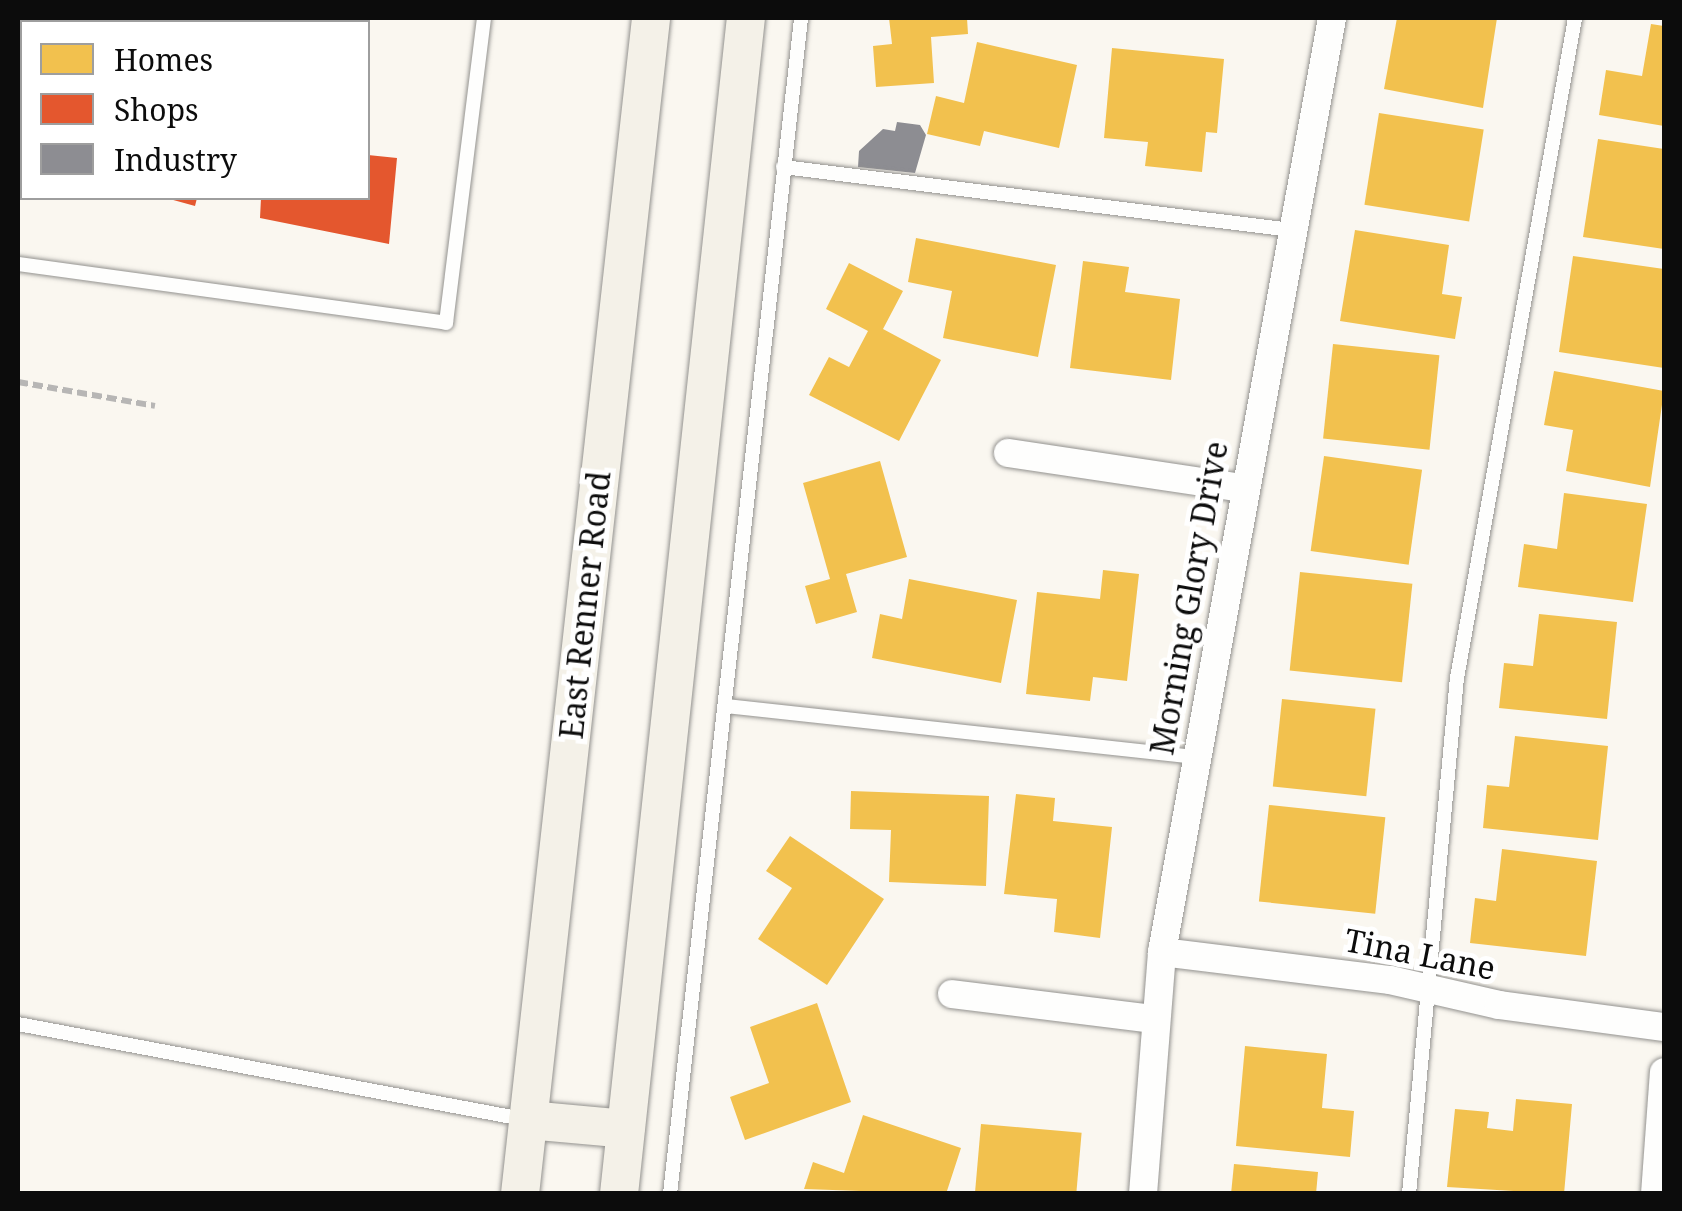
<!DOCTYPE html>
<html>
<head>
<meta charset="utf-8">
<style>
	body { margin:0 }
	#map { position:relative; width:1682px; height:1211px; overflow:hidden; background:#faf7f0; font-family:"Noto Serif",serif }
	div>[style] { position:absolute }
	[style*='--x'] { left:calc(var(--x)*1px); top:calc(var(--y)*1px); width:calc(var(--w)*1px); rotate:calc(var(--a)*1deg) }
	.homes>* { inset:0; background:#f2c14e; transform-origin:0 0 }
	.shops>* { inset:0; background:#e4572e }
	.industry>* { inset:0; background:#8d8d92 }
	.path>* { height:6px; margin-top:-3px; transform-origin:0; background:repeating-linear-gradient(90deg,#b7b6b5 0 10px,transparent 0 15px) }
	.roads { filter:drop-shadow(0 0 2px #93928f) drop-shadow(0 0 2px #93928f) }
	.service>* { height:14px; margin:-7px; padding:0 7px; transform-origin:7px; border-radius:7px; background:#fefefd }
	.minor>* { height:28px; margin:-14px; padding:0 14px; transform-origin:14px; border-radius:14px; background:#fefefd }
	.secondary>* { height:38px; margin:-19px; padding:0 19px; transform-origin:19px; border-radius:19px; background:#f4f1e8 }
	span { translate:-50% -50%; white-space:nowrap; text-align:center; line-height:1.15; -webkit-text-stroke:10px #fff; paint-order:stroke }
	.street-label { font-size:32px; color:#0c0c0c }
	.frame { position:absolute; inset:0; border:20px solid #0c0c0c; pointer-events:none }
	.legend { position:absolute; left:20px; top:20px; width:350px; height:180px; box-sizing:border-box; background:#fff; border:2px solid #9e9e9e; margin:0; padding:12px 18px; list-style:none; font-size:30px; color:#0c0c0c }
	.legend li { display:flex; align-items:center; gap:20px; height:50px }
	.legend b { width:50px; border:2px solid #9e9e9e }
</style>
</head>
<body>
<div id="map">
	<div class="homes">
		<i style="clip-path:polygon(889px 18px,967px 18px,968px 34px,931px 37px,934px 83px,876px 87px,873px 46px,892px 44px)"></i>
		<i style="clip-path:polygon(1397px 18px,1497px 18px,1483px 108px,1384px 89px)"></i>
		<i style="clip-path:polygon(1651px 24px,1664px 26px,1664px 126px,1599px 115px,1606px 70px,1642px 76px)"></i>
		<i style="clip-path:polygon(977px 42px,1077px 65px,1059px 148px,984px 131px,980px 146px,927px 134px,936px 96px,964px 103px)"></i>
		<i style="clip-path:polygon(1112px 48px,1224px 59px,1217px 133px,1206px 132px,1202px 172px,1145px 166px,1148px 142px,1104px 138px)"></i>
		<i style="left:1379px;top:113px;width:106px;height:93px;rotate:9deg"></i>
		<i style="clip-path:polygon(1598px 139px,1664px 149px,1664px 249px,1583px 237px)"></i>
		<i style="clip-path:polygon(1355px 230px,1449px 245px,1442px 294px,1462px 297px,1455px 339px,1340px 321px)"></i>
		<i style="clip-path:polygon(916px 238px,1056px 265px,1038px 357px,943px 338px,952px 291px,908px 282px)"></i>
		<i style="clip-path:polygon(1573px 256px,1664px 269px,1664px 368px,1559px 352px)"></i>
		<i style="clip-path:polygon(1083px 261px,1129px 267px,1125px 292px,1180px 299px,1171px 380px,1070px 368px)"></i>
		<i style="clip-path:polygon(849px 263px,903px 291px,883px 329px,941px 360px,899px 441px,809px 395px,829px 357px,849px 367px,868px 331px,826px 309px)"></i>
		<i style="left:1333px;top:344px;width:107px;height:95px;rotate:6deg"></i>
		<i style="clip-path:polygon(1554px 371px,1664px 391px,1650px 487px,1566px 471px,1573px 430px,1544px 425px)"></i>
		<i style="left:1324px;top:456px;width:99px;height:96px;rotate:8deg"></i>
		<i style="clip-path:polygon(880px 461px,907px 557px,846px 574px,857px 612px,816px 624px,805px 586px,830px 579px,803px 483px)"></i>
		<i style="clip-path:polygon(1564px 493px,1647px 504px,1633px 602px,1518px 587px,1524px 544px,1557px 549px)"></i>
		<i style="clip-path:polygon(1103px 570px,1139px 574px,1127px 681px,1093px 677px,1090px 701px,1026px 694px,1037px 592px,1100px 599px)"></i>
		<i style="left:1300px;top:572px;width:113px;height:99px;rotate:6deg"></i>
		<i style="clip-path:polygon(909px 579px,1017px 600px,1001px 683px,872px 658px,880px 614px,902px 619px)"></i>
		<i style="clip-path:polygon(1539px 614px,1617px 622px,1607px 719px,1499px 708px,1504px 663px,1533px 666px)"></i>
		<i style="left:1282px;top:699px;width:94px;height:88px;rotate:6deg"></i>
		<i style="clip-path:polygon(1515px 736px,1608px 746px,1598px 840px,1483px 828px,1487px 785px,1509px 787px)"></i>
		<i style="clip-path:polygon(851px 791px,989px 796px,986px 886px,889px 882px,891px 830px,850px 829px)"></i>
		<i style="clip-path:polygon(1016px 794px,1055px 798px,1053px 821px,1112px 827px,1100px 938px,1054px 932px,1057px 899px,1004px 894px)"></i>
		<i style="left:1269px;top:805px;width:117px;height:97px;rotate:6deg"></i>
		<i style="clip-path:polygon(790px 836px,884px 899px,827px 985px,758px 939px,792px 888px,766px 871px)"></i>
		<i style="clip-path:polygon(1502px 849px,1597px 861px,1586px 956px,1470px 943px,1475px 898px,1496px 901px)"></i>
		<i style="clip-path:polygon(817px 1003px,851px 1102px,745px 1140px,730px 1097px,769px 1083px,750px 1027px)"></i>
		<i style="clip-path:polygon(1245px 1046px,1327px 1054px,1322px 1108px,1354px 1111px,1350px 1157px,1236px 1146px)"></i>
		<i style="clip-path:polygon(1516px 1099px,1572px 1104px,1564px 1194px,1447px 1187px,1455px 1109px,1489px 1112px,1487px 1128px,1513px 1131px)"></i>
		<i style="clip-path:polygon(863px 1115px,961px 1148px,946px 1194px,804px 1189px,813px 1162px,844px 1173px)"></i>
		<i style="left:981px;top:1124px;width:101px;height:70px;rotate:5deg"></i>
		<i style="clip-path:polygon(1234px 1164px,1318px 1172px,1316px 1194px,1231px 1194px)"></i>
	</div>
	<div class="shops">
		<i style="clip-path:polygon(18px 18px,342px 18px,22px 22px,22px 168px)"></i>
		<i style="clip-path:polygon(368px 155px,397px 158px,389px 244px,260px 218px,261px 198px,368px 198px)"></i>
		<i style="clip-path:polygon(166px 198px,197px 198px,195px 206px)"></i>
	</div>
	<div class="industry">
		<i style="clip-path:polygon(897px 122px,920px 125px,926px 135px,915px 173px,858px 167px,859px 151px,883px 129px,895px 131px)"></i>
	</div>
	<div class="path">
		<i style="--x:18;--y:382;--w:139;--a:9.9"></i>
	</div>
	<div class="roads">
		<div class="service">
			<i style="--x:783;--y:167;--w:513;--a:7.06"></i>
			<i style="--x:18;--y:264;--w:432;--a:7.8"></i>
			<i style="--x:446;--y:323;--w:307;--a:-82.9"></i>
			<i style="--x:726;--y:706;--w:473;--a:6.2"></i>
			<i style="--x:18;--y:1024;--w:519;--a:10.66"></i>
			<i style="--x:670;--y:1194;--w:1183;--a:-83.64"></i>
			<i style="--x:1409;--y:1194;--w:518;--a:-84.69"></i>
			<i style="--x:1457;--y:678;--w:670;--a:-79.86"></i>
		</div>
		<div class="minor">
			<i style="--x:1008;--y:453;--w:238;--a:8.5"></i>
			<i style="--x:1162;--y:952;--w:230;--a:7"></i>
			<i style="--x:1390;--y:980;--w:112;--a:12.9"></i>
			<i style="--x:1499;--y:1005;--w:166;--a:7.6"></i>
			<i style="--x:952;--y:994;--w:204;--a:7.1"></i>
			<i style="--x:1143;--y:1194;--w:243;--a:-85.5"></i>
			<i style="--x:1162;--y:952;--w:949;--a:-79.68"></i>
			<i style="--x:1655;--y:1194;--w:122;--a:-85.8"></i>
		</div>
		<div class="secondary">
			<i style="--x:528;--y:1120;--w:98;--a:5.2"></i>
			<i style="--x:520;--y:1194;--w:1183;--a:-83.64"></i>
			<i style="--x:619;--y:1194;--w:1183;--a:-83.84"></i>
		</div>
	</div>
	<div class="street-label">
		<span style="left:1189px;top:598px;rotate:-80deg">Morning Glory Drive</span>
		<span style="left:585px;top:605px;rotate:-84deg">East Renner Road</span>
		<span style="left:1420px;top:954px;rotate:11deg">Tina Lane</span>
	</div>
	<div class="frame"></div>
	<ul class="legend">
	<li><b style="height:28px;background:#f2c14e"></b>Homes</li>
	<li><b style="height:28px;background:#e4572e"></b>Shops</li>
	<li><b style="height:28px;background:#8d8d92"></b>Industry</li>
	</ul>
</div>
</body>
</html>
